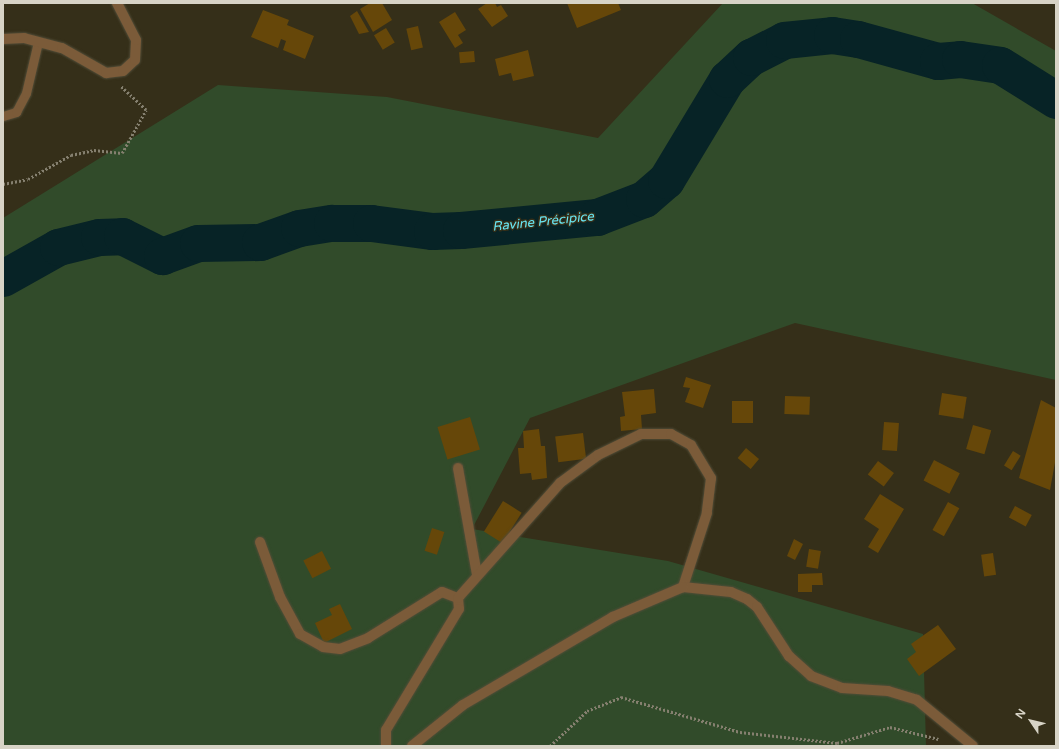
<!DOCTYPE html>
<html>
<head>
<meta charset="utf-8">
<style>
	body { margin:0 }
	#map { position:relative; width:1059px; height:749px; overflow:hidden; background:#352f19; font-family:"Varela Round",sans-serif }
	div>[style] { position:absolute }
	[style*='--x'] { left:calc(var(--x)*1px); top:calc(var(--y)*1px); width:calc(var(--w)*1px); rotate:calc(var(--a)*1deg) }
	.green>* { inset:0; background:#314b2a }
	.river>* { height:37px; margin:-18.5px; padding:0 18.5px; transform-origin:18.5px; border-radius:18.5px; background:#072326 }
	.building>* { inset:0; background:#664709; transform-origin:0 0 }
	.path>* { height:2.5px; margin-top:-1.25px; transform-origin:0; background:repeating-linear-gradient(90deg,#85806f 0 2px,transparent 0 4px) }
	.roads { filter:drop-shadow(0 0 1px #524d38) drop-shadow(0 0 1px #524d38) }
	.service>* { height:9px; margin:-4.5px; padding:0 4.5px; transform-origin:4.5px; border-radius:4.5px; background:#7b5b39 }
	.minor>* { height:10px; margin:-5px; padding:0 5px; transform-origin:5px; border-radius:5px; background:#7b5b39 }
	span { translate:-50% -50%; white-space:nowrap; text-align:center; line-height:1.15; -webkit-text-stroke:3px #352f19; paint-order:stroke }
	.water-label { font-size:13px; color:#68e7f4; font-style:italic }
	.frame { position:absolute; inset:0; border:4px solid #d7d3c6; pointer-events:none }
	.north { position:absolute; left:1011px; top:701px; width:40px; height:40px; -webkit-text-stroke:3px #352f19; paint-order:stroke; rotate:305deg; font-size:11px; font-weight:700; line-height:16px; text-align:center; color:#d7d3c6 }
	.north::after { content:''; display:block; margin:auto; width:14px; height:18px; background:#d7d3c6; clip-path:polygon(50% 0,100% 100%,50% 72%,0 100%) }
</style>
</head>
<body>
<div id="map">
	<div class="green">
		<i style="clip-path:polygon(723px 3px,972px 3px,1056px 51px,1056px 380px,795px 323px,530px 418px,472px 529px,668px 561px,923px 634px,926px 746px,3px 746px,3px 218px,218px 85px,387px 97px,598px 138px)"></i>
	</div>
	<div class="river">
		<i style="--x:3;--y:278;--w:63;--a:-29.4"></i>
		<i style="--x:58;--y:247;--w:42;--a:-13.7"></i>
		<i style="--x:99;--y:237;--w:23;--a:-2"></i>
		<i style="--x:122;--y:236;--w:45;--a:26.6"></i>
		<i style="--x:162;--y:256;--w:38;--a:-20"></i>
		<i style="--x:198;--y:243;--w:62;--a:-0.9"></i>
		<i style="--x:260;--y:242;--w:41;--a:-19.7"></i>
		<i style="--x:299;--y:228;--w:33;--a:-9"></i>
		<i style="--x:332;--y:223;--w:39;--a:0"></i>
		<i style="--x:371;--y:223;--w:62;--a:7.5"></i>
		<i style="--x:432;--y:231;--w:29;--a:-2"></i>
		<i style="--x:461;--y:230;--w:137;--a:-5.5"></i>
		<i style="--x:597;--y:217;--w:50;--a:-21"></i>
		<i style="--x:644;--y:199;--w:29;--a:-41"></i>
		<i style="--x:666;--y:180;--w:118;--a:-58.9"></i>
		<i style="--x:727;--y:79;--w:33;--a:-43"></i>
		<i style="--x:751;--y:57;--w:37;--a:-27"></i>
		<i style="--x:784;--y:40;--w:48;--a:-5.9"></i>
		<i style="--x:832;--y:35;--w:26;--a:9"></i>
		<i style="--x:858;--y:39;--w:83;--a:15.4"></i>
		<i style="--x:938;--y:61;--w:22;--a:-5"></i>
		<i style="--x:960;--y:59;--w:40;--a:8.5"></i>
		<i style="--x:1000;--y:65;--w:66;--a:32"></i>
	</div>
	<div class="building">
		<i style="clip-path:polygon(370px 3px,382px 3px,392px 20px,373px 32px,360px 9px)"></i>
		<i style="clip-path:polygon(487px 3px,495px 3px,497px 7px,501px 5px,508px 16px,492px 27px,478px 9px)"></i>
		<i style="clip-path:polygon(567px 3px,618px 3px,621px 10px,577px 28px)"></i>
		<i style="clip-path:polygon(263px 10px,289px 20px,287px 25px,314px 36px,305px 59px,283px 50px,286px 41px,281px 39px,278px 48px,251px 37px)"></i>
		<i style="clip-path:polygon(357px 11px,369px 32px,359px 34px,350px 16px)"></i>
		<i style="clip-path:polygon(455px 12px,466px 30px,458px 35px,463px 43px,455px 48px,439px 22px)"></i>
		<i style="left:418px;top:26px;width:22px;height:12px;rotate:77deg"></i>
		<i style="left:386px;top:28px;width:17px;height:14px;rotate:59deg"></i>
		<i style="clip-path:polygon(528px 50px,534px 76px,513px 81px,511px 73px,499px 76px,495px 59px)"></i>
		<i style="left:474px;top:51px;width:11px;height:15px;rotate:85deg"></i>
		<i style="clip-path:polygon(686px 377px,711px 385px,703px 408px,685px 402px,690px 388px,683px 387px)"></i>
		<i style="clip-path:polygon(654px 389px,656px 413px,641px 415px,642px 429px,621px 431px,620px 417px,625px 416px,622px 392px)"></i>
		<i style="left:942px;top:393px;width:25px;height:22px;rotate:9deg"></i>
		<i style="left:785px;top:396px;width:25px;height:18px;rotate:2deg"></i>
		<i style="clip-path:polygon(1041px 400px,1056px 408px,1056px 457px,1050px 490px,1019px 478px)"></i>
		<i style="left:732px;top:401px;width:21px;height:22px"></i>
		<i style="left:470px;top:417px;width:34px;height:34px;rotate:73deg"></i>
		<i style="left:884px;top:422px;width:15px;height:28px;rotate:4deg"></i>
		<i style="left:973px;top:425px;width:19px;height:25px;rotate:16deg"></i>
		<i style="clip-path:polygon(539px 429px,541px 446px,545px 446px,547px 478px,532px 480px,531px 473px,520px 474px,518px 448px,524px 448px,523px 431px)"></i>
		<i style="left:583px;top:433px;width:26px;height:28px;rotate:83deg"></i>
		<i style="left:746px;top:448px;width:17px;height:13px;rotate:40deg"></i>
		<i style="left:1013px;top:451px;width:9px;height:17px;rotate:32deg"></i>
		<i style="left:934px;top:460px;width:29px;height:23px;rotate:27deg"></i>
		<i style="left:878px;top:461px;width:20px;height:17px;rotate:37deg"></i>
		<i style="clip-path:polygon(880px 494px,904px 509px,878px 553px,868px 547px,879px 529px,864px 519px)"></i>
		<i style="left:503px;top:501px;width:22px;height:36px;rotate:32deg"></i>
		<i style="left:948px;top:502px;width:13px;height:32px;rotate:29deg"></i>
		<i style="left:1015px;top:506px;width:19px;height:13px;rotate:28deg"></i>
		<i style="left:432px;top:528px;width:13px;height:24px;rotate:18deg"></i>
		<i style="clip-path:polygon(794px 539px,803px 544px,795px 560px,787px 556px)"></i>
		<i style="left:809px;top:549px;width:12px;height:18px;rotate:9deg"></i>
		<i style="left:322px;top:551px;width:20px;height:21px;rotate:63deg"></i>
		<i style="left:993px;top:553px;width:22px;height:12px;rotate:82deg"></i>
		<i style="clip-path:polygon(822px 573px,823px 585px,812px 585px,812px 592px,798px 592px,798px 574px)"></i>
		<i style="clip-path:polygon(340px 604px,352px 629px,324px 643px,315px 623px,332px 615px,329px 609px)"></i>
		<i style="clip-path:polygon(938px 625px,956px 649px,919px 676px,907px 659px,916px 652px,911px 644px)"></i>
	</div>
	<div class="path">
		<i style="--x:3;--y:184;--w:25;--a:-11"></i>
		<i style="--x:28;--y:179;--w:49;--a:-29.2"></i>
		<i style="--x:71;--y:155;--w:24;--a:-12"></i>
		<i style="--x:94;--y:150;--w:28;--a:6"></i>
		<i style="--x:122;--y:153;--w:49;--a:-60.8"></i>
		<i style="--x:146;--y:110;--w:34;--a:-137"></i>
		<i style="--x:550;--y:746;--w:51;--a:-43.4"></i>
		<i style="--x:587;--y:711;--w:37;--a:-22"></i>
		<i style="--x:621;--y:697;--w:124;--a:16.4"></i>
		<i style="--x:740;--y:732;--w:98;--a:6.5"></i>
		<i style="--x:837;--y:743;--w:55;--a:-16.8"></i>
		<i style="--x:890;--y:727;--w:50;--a:13.8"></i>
	</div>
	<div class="roads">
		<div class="service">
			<i style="--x:3;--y:116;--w:14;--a:-17"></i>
			<i style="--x:16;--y:112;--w:21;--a:-62"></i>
			<i style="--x:26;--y:93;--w:52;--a:-76.8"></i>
		</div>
		<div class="minor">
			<i style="--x:3;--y:39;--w:21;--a:-3"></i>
			<i style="--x:24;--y:38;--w:39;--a:15"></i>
			<i style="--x:62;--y:48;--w:51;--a:29.6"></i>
			<i style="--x:106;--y:73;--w:17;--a:-7"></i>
			<i style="--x:123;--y:71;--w:16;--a:-43"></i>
			<i style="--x:135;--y:60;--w:20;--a:-87"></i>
			<i style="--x:136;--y:40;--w:42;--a:-117.2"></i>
			<i style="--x:458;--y:468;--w:109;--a:79.9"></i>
			<i style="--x:260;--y:542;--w:59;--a:70"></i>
			<i style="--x:280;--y:597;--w:42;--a:61.6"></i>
			<i style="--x:300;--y:634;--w:26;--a:29"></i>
			<i style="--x:323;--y:647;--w:17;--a:7"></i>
			<i style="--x:340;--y:649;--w:30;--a:-21"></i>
			<i style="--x:368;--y:638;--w:87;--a:-31.9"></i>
			<i style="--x:442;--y:592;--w:17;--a:21"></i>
			<i style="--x:458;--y:598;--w:11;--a:85"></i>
			<i style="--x:459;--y:609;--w:141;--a:121.1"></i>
			<i style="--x:386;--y:730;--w:16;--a:90"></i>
			<i style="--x:458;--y:598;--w:154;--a:-48.4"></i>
			<i style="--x:560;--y:483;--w:47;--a:-36.4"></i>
			<i style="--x:598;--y:455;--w:48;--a:-26"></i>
			<i style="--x:641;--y:434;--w:30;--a:0"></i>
			<i style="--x:671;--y:434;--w:23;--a:29"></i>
			<i style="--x:691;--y:445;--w:39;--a:59"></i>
			<i style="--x:711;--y:478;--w:35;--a:97"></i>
			<i style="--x:707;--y:513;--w:78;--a:108"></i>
			<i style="--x:683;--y:587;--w:48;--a:5.9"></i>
			<i style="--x:731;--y:592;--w:17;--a:24"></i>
			<i style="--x:747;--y:599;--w:13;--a:39"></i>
			<i style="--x:757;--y:607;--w:59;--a:56.9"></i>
			<i style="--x:789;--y:656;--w:30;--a:42"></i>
			<i style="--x:811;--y:676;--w:33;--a:21"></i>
			<i style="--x:842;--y:688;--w:46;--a:3.7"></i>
			<i style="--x:888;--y:691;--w:30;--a:17"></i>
			<i style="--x:917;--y:700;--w:72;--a:39.4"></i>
			<i style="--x:412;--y:746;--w:65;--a:-38.8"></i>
			<i style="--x:463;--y:705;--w:174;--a:-30.4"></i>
			<i style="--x:613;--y:617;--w:76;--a:-23.2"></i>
		</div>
	</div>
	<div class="water-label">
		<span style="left:543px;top:222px;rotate:-6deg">Ravine Précipice</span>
	</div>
	<div class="frame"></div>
	<div class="north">N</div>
</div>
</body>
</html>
